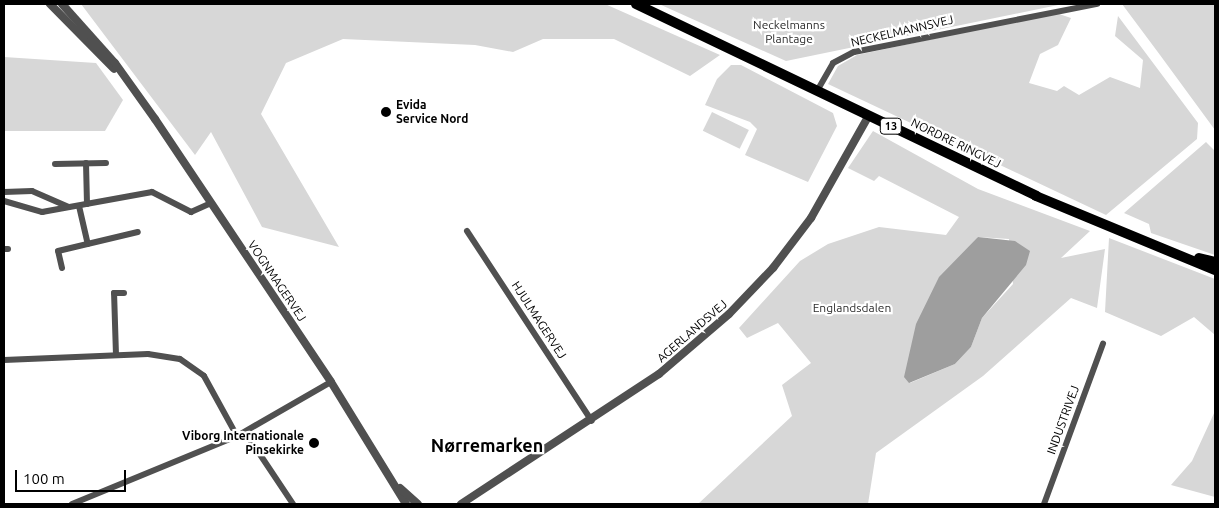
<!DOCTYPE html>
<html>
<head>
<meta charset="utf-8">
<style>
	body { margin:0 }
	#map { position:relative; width:1219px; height:508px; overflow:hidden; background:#fff; font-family:Ubuntu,sans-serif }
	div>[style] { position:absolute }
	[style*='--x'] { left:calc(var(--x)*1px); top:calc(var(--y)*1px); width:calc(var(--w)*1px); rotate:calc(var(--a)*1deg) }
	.green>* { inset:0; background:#d7d7d7; transform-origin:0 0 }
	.water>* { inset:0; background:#9e9e9e }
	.minor>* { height:6px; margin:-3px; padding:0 3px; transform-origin:3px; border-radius:3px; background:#505050 }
	.tertiary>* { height:8px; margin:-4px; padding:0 4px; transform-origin:4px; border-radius:4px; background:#505050 }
	.primary>* { height:10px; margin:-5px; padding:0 5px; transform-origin:5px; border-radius:5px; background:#000 }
	.dots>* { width:14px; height:14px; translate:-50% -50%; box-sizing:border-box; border:2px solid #fff; border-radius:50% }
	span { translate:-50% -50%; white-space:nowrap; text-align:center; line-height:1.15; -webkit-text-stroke:4.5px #fff; paint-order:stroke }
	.shield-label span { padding:1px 4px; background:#fff; border:1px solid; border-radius:4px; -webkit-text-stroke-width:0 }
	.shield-label { font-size:11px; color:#000; font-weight:700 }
	.park-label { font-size:12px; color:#2e2e2e }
	.street-label { font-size:12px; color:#000 }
	.poi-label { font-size:12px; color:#000; font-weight:700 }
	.left { translate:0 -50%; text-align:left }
	.right { translate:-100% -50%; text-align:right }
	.district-label { font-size:18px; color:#000; font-weight:700 }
	.frame { position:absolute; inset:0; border:5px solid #000; pointer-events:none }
	.scale { position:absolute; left:15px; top:470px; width:111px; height:22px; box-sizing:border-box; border:2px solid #000; border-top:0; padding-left:6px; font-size:15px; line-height:18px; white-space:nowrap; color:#000; -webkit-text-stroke:4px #fff; paint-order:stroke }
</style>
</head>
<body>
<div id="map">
	<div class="green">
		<i style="clip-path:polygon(81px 4px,605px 4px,720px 55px,690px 76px,614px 39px,543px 39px,513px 52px,475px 45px,343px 39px,286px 63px,261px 114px,339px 247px,262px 227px,211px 132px,195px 155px)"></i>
		<i style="clip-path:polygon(659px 4px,1063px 4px,786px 61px)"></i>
		<i style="clip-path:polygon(1122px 4px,1215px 4px,1215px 130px,1160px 55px)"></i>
		<i style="clip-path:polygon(1056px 13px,1071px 18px,1058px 45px,1040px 54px,1029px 83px,1057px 91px,1064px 86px,1079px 95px,1110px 77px,1140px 88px,1143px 60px,1115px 36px,1118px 16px,1198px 123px,1197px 139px,1106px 215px,828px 84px,838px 66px,857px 55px)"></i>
		<i style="clip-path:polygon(4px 57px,96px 63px,123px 100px,105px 131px,4px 131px)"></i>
		<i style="clip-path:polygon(731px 65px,741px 65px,833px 113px,837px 126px,808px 182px,745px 155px,757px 129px,750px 122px,705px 105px,717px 79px)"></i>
		<i style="left:712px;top:112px;width:41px;height:21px;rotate:26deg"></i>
		<i style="clip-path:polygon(evenodd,873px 131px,978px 189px,1090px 231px,1061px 258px,1105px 249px,1097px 308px,1071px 298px,983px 376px,876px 453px,868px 504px,698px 504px,792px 416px,782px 385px,811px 363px,778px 323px,747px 338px,739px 328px,800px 261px,828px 244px,879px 227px,946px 235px,959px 217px,879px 176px,874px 181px,848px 168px,873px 131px,978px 237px,1009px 239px,1013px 284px,982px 318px,971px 347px,955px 364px,910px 383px,978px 237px)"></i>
		<i style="clip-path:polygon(1206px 142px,1215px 151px,1215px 255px,1151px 233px,1149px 224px,1124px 213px)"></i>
		<i style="clip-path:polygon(1109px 238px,1215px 279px,1215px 335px,1194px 317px,1161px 336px,1105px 312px)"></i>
		<i style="clip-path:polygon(1215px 411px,1215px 497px,1171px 485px,1192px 461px)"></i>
	</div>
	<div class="water">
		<i style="clip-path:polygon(978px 237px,1015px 241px,1030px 251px,1026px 265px,982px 318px,971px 347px,955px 364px,909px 383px,904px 377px,916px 324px,939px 277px)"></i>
	</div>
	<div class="minor">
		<i style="--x:817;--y:91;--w:32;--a:-60"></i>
		<i style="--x:833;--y:63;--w:24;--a:-28"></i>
		<i style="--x:854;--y:52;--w:248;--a:-11.2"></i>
		<i style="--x:86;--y:163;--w:41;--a:88.6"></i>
		<i style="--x:55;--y:164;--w:51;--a:-1.1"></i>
		<i style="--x:4;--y:192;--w:28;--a:-2"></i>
		<i style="--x:32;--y:191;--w:40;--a:23.4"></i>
		<i style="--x:4;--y:201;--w:40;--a:16"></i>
		<i style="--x:42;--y:212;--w:112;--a:-10.3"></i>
		<i style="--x:152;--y:192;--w:44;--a:27.1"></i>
		<i style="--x:191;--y:212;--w:22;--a:-24"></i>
		<i style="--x:79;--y:206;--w:39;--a:77"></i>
		<i style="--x:467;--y:231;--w:227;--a:56.7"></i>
		<i style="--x:4;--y:249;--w:4;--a:0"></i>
		<i style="--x:62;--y:268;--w:17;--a:-103"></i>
		<i style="--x:58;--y:251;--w:82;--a:-13.4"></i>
		<i style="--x:116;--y:355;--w:62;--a:-91.8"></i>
		<i style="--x:114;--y:293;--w:10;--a:0"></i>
		<i style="--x:4;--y:360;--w:144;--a:-2.4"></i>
		<i style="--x:148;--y:354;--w:32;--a:9"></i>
		<i style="--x:180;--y:359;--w:29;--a:35"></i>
		<i style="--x:204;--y:376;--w:68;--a:61.2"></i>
		<i style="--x:245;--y:432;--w:87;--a:56.3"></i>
		<i style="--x:72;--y:504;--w:178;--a:-22.4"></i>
		<i style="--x:237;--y:436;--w:108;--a:-29.9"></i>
		<i style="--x:1044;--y:504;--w:171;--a:-69.8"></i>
	</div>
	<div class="tertiary">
		<i style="--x:50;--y:4;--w:91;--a:45.4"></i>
		<i style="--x:62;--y:4;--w:79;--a:48.1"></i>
		<i style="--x:115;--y:63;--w:69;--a:54.5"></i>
		<i style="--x:155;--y:119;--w:316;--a:56.2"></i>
		<i style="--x:331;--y:382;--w:143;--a:58.4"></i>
		<i style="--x:400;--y:488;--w:24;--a:42"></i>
		<i style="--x:461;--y:504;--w:237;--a:-33.3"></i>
		<i style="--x:659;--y:374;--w:92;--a:-40.6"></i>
		<i style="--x:729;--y:314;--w:64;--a:-46.3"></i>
		<i style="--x:773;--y:268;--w:63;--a:-52.8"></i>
		<i style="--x:811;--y:218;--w:118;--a:-60.6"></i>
	</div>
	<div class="primary">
		<i style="--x:636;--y:4;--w:444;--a:25.6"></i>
		<i style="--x:1036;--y:196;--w:194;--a:22.5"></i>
		<i style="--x:1199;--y:258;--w:16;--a:14"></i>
	</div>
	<div class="dots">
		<i style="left:386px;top:112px;background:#000"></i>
		<i style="left:314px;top:443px;background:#000"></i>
	</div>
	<div class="shield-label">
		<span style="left:891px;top:126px">13</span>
	</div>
	<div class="park-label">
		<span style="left:789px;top:32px">Neckelmanns<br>Plantage</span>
		<span style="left:852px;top:308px">Englandsdalen</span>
	</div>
	<div class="street-label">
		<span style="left:902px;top:31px;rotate:-13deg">NECKELMANNSVEJ</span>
		<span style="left:956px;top:143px;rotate:26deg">NORDRE RINGVEJ</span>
		<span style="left:277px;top:281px;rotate:56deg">VOGNMAGERVEJ</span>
		<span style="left:539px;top:320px;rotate:57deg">HJULMAGERVEJ</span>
		<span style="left:692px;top:331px;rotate:-41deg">AGERLANDSVEJ</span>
		<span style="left:1063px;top:420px;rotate:-70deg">INDUSTRIVEJ</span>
	</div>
	<div class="poi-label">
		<span class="left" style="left:396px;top:112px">Evida<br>Service Nord</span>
		<span class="right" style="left:304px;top:443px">Viborg Internationale<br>Pinsekirke</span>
	</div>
	<div class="district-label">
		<span style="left:487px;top:445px">Nørremarken</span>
	</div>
	<div class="frame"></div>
	<div class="scale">100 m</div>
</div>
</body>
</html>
